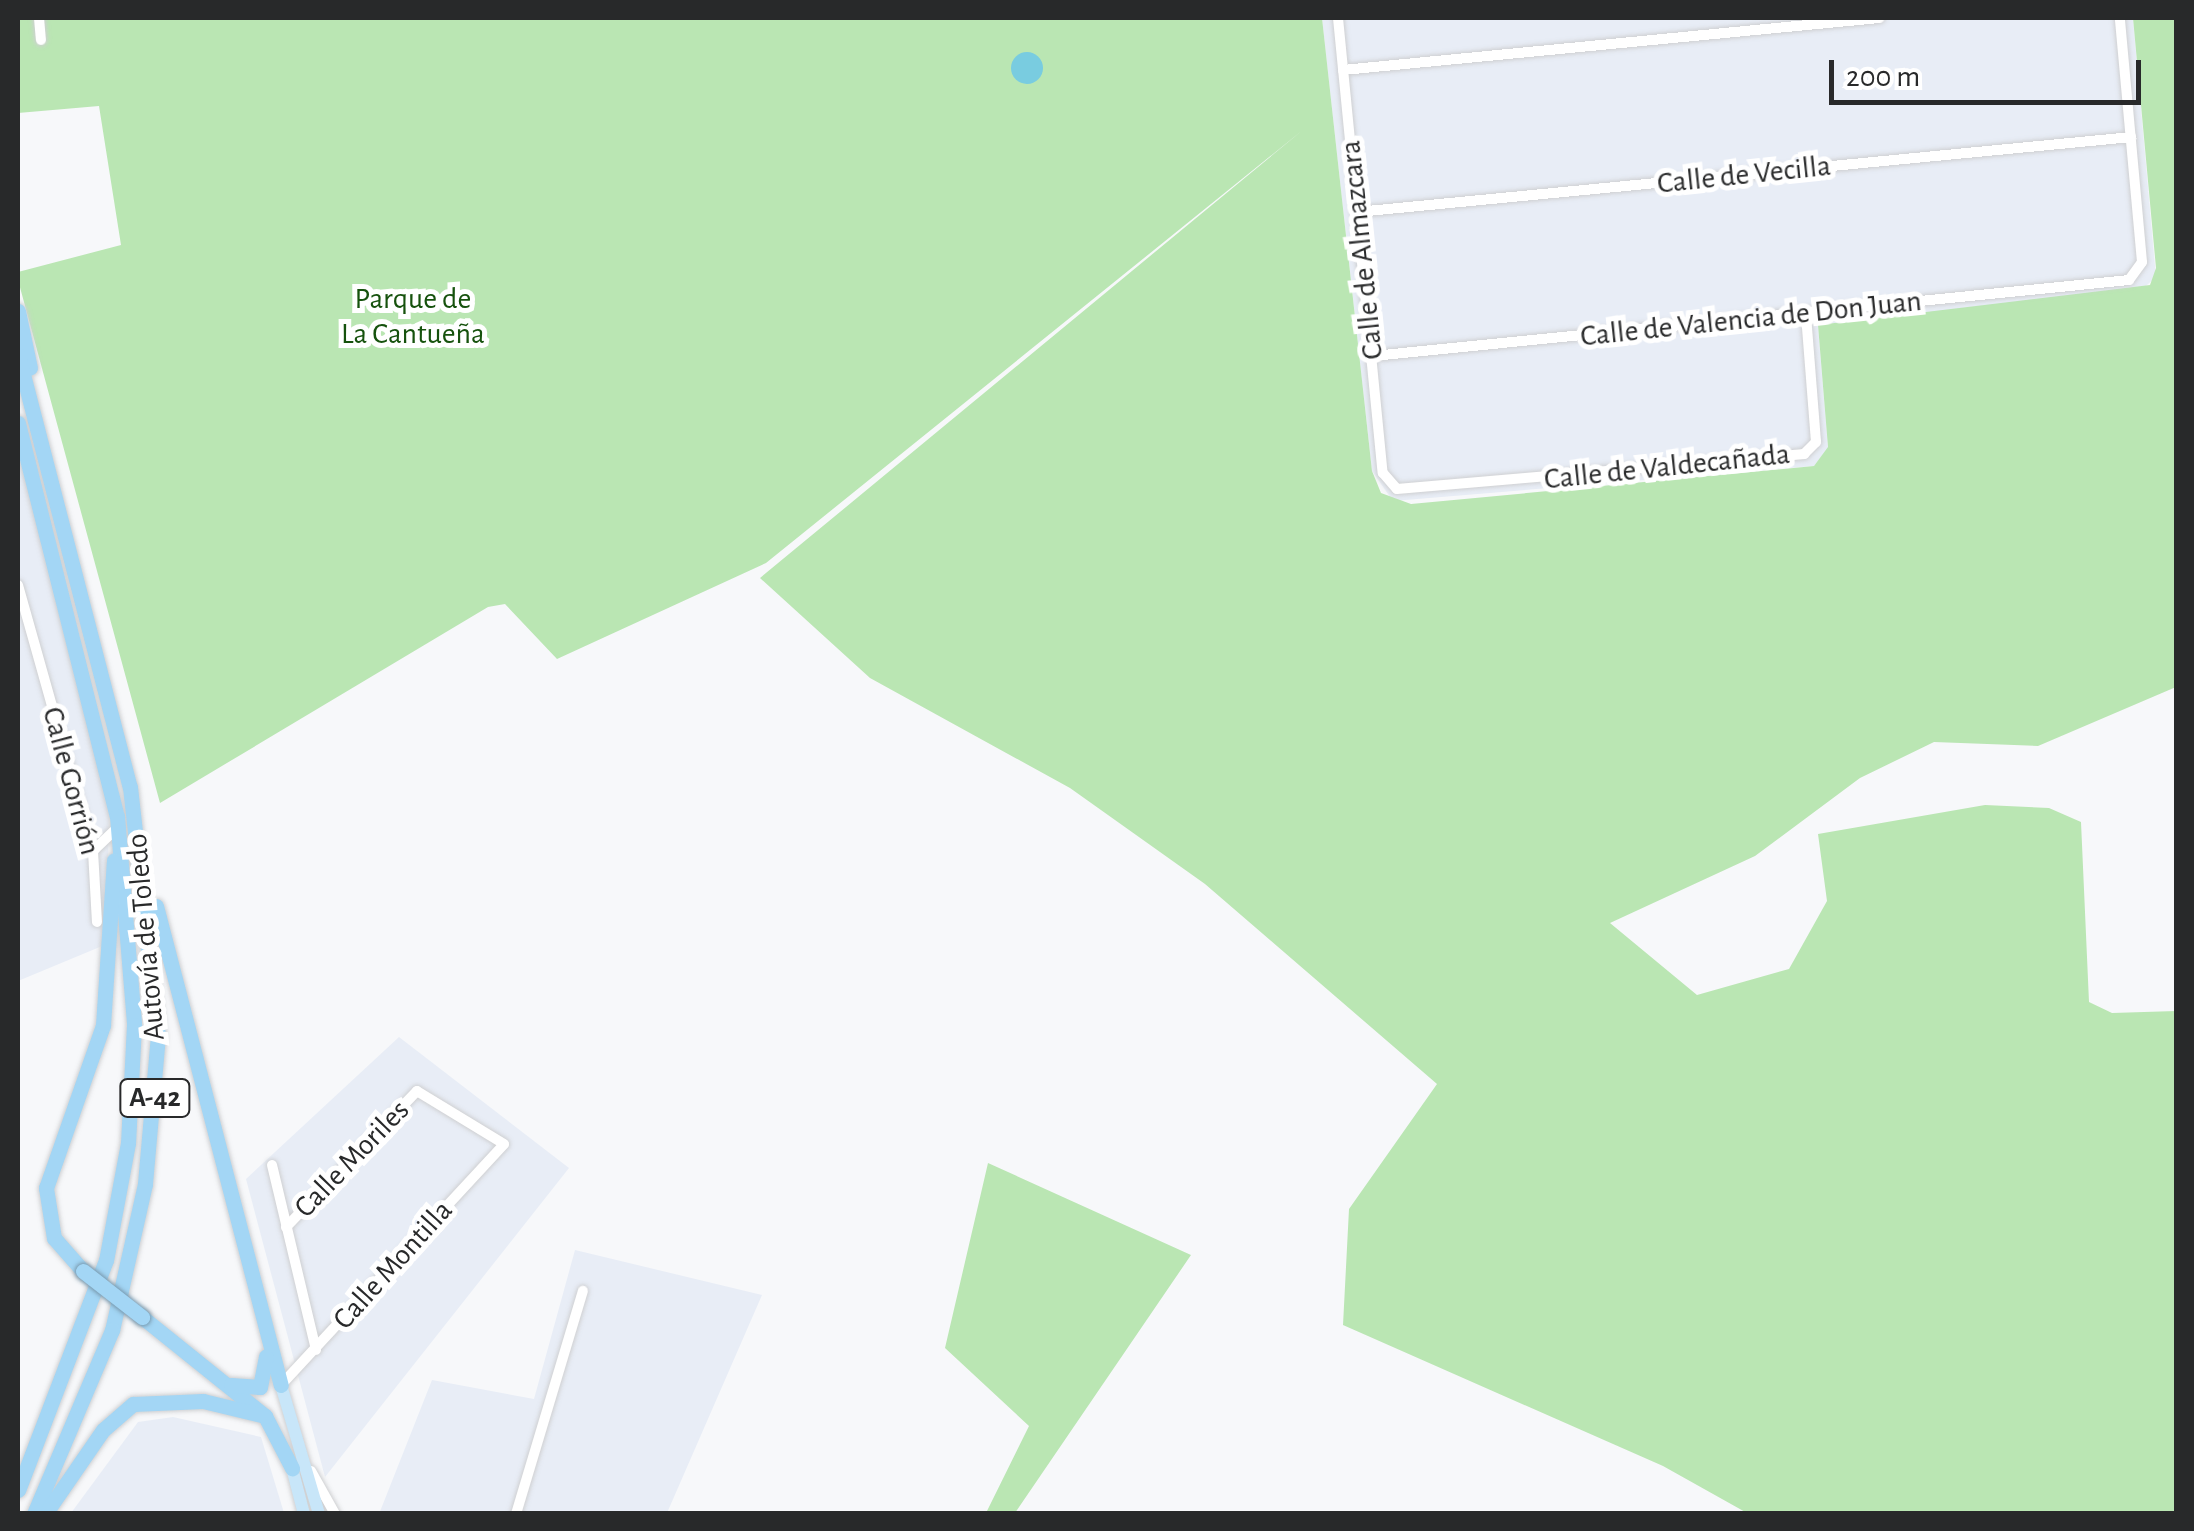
<!DOCTYPE html>
<html>
<head>
<meta charset="utf-8">
<style>
	body { margin:0 }
	#map { position:relative; width:2194px; height:1531px; overflow:hidden; background:#f7f8fa; font-family:"Alegreya Sans",sans-serif }
	div>[style] { position:absolute }
	[style*='--x'] { left:calc(var(--x)*1px); top:calc(var(--y)*1px); width:calc(var(--w)*1px); rotate:calc(var(--a)*1deg) }
	.built>* { inset:0; background:#e8edf6 }
	.green>* { inset:0; background:#bae6b3 }
	.water>* { inset:0; background:#79cce0 }
	.round { border-radius:50% }
	.roads { filter:drop-shadow(0 0 2px #cfd0d2) drop-shadow(0 0 2px #cfd0d2) }
	.minor>* { height:10px; margin:-5px; padding:0 5px; transform-origin:5px; border-radius:5px; background:#fff }
	.major>* { height:12px; margin:-6px; padding:0 6px; transform-origin:6px; border-radius:6px; background:#c8e6f9 }
	.highway>* { height:15px; margin:-7.5px; padding:0 7.5px; transform-origin:7.5px; border-radius:7.5px; background:#a3d6f5 }
	.bridges { filter:drop-shadow(0 0 2px #7899ae) drop-shadow(0 0 2px #7899ae) }
	.highway-bridge>* { height:15px; margin:-7.5px; padding:0 7.5px; transform-origin:7.5px; border-radius:7.5px; background:#a3d6f5 }
	span { translate:-50% -50%; white-space:nowrap; text-align:center; line-height:1.15; -webkit-text-stroke:10px #fff; paint-order:stroke }
	.shield-label span { padding:2px 8px; background:#fff; border:2px solid; border-radius:8px; -webkit-text-stroke-width:0 }
	.shield-label { font-size:28px; color:#28292a; font-weight:700 }
	.street-label { font-size:30px; color:#28292a }
	.park-label { font-size:30px; color:#16520d }
	.frame { position:absolute; inset:0; border:20px solid #28292a; pointer-events:none }
	.scale { position:absolute; left:1829px; top:60px; width:312px; height:45px; box-sizing:border-box; border:5px solid #28292a; border-top:0; padding-left:12px; font-size:30px; line-height:35px; white-space:nowrap; color:#28292a; -webkit-text-stroke:8px #fff; paint-order:stroke }
</style>
</head>
<body>
<div id="map">
	<div class="built">
		<i style="clip-path:polygon(1322px 18px,2133px 18px,2156px 277px,2139px 292px,1818px 325px,1828px 448px,1814px 466px,1393px 501px,1372px 471px)"></i>
		<i style="clip-path:polygon(18px 452px,109px 803px,107px 944px,18px 981px)"></i>
		<i style="clip-path:polygon(399px 1037px,569px 1168px,325px 1477px,246px 1179px)"></i>
		<i style="clip-path:polygon(575px 1250px,762px 1295px,667px 1513px,379px 1514px,432px 1380px,534px 1399px)"></i>
		<i style="clip-path:polygon(173px 1417px,261px 1437px,284px 1513px,71px 1513px,138px 1422px)"></i>
	</div>
	<div class="green">
		<i style="clip-path:polygon(18px 18px,1322px 18px,1372px 471px,1381px 493px,1411px 504px,1814px 466px,1828px 447px,1818px 325px,2150px 285px,2156px 268px,2133px 18px,2176px 18px,2176px 687px,2038px 746px,1934px 742px,1860px 778px,1755px 856px,1610px 923px,1697px 995px,1789px 969px,1827px 901px,1818px 834px,1985px 805px,2049px 808px,2081px 822px,2089px 1002px,2112px 1013px,2176px 1011px,2176px 1513px,1747px 1513px,1663px 1466px,1343px 1325px,1349px 1209px,1437px 1084px,1205px 884px,1070px 788px,870px 678px,760px 578px,1304px 129px,766px 563px,557px 659px,505px 604px,488px 607px,160px 803px,18px 280px,18px 272px,121px 245px,99px 106px,18px 113px)"></i>
		<i style="clip-path:polygon(988px 1163px,1191px 1255px,1015px 1513px,986px 1513px,1029px 1426px,945px 1348px)"></i>
	</div>
	<div class="water">
		<i class="round" style="left:1011px;top:52px;width:32px;height:32px"></i>
	</div>
	<div class="roads">
		<div class="minor">
			<i style="--x:39;--y:18;--w:22;--a:85"></i>
			<i style="--x:1338;--y:18;--w:457;--a:84.4"></i>
			<i style="--x:1383;--y:473;--w:21;--a:49"></i>
			<i style="--x:1397;--y:489;--w:409;--a:-4.9"></i>
			<i style="--x:1804;--y:454;--w:17;--a:-45"></i>
			<i style="--x:1816;--y:442;--w:128;--a:-94.5"></i>
			<i style="--x:1343;--y:70;--w:539;--a:-5.54"></i>
			<i style="--x:1357;--y:212;--w:778;--a:-5.53"></i>
			<i style="--x:1373;--y:356;--w:760;--a:-5.74"></i>
			<i style="--x:2129;--y:280;--w:22;--a:-54"></i>
			<i style="--x:2142;--y:262;--w:245;--a:-95.2"></i>
			<i style="--x:18;--y:585;--w:276;--a:74.3"></i>
			<i style="--x:93;--y:851;--w:71;--a:86.8"></i>
			<i style="--x:93;--y:851;--w:28;--a:-44"></i>
			<i style="--x:272;--y:1165;--w:190;--a:76.6"></i>
			<i style="--x:281;--y:1385;--w:328;--a:-47.2"></i>
			<i style="--x:504;--y:1144;--w:102;--a:-148.7"></i>
			<i style="--x:417;--y:1091;--w:189;--a:133.9"></i>
			<i style="--x:311;--y:1471;--w:49;--a:60.8"></i>
			<i style="--x:516;--y:1514;--w:233;--a:-73.3"></i>
		</div>
		<div class="major">
			<i style="--x:281;--y:1385;--w:134;--a:73.6"></i>
			<i style="--x:292;--y:1468;--w:48;--a:75.4"></i>
		</div>
		<div class="highway">
			<i style="--x:18;--y:311;--w:58;--a:78.1"></i>
			<i style="--x:18;--y:355;--w:446;--a:75.5"></i>
			<i style="--x:130;--y:787;--w:250;--a:83.6"></i>
			<i style="--x:158;--y:1035;--w:150;--a:95"></i>
			<i style="--x:145;--y:1184;--w:150;--a:102.7"></i>
			<i style="--x:112;--y:1330;--w:200;--a:113"></i>
			<i style="--x:18;--y:423;--w:405;--a:75.9"></i>
			<i style="--x:117;--y:816;--w:210;--a:85.3"></i>
			<i style="--x:134;--y:1025;--w:118;--a:92.9"></i>
			<i style="--x:128;--y:1143;--w:119;--a:100.6"></i>
			<i style="--x:106;--y:1260;--w:246;--a:110.9"></i>
			<i style="--x:156;--y:906;--w:495;--a:75.4"></i>
			<i style="--x:83;--y:1271;--w:44;--a:-131.3"></i>
			<i style="--x:54;--y:1238;--w:51;--a:-99.1"></i>
			<i style="--x:46;--y:1188;--w:173;--a:-70.7"></i>
			<i style="--x:103;--y:1025;--w:165;--a:-86.2"></i>
			<i style="--x:142;--y:1317;--w:158;--a:38.8"></i>
			<i style="--x:265;--y:1416;--w:59;--a:62.6"></i>
			<i style="--x:231;--y:1385;--w:29;--a:4"></i>
			<i style="--x:260;--y:1387;--w:31;--a:-79"></i>
			<i style="--x:45;--y:1514;--w:102;--a:-55.4"></i>
			<i style="--x:103;--y:1430;--w:40;--a:-41"></i>
			<i style="--x:133;--y:1404;--w:70;--a:-2.5"></i>
			<i style="--x:203;--y:1401;--w:64;--a:13.6"></i>
		</div>
	</div>
	<div class="bridges">
		<div class="highway-bridge">
			<i style="--x:83;--y:1271;--w:75;--a:37.9"></i>
		</div>
	</div>
	<div class="shield-label">
		<span style="left:155px;top:1098px">A-42</span>
	</div>
	<div class="street-label">
		<span style="left:1744px;top:175px;rotate:-6deg">Calle de Vecilla</span>
		<span style="left:1362px;top:250px;rotate:-96deg">Calle de Almazcara</span>
		<span style="left:1751px;top:319px;rotate:-6deg">Calle de Valencia de Don Juan</span>
		<span style="left:1667px;top:467px;rotate:-6deg">Calle de Valdecañada</span>
		<span style="left:71px;top:781px;rotate:75deg">Calle Gorrión</span>
		<span style="left:146px;top:937px;rotate:-95deg">Autovía de Toledo</span>
		<span style="left:352px;top:1159px;rotate:-46deg">Calle Moriles</span>
		<span style="left:393px;top:1265px;rotate:-48deg">Calle Montilla</span>
	</div>
	<div class="park-label">
		<span style="left:413px;top:316px">Parque de<br>La Cantueña</span>
	</div>
	<div class="frame"></div>
	<div class="scale">200 m</div>
</div>
</body>
</html>
